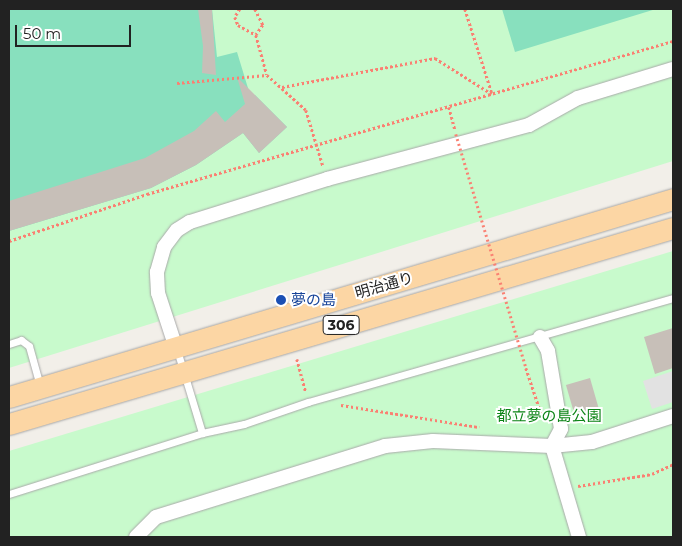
<!DOCTYPE html>
<html>
<head>
<meta charset="utf-8">
<style>
	body { margin:0 }
	#map { position:relative; width:682px; height:546px; overflow:hidden; background:#f2efe9; font-family:Montserrat,"Noto Sans JP",sans-serif }
	div>[style] { position:absolute }
	[style*='--x'] { left:calc(var(--x)*1px); top:calc(var(--y)*1px); width:calc(var(--w)*1px); rotate:calc(var(--a)*1deg) }
	.park>* { inset:0; background:#c8facc }
	.pitch>* { inset:0; background:#88e0be }
	.parking>* { inset:0; background:#e2e2e2 }
	.building>* { inset:0; background:#c7bfb8; transform-origin:0 0 }
	.path>* { height:2.5px; margin-top:-1.25px; transform-origin:0; background:repeating-linear-gradient(90deg,#fa8072 0 2.5px,transparent 0 5px) }
	.roads { filter:drop-shadow(0 0 1px #a9a9a9) drop-shadow(0 0 1px #a9a9a9) }
	.lane>* { height:7px; margin:-3.5px; padding:0 3.5px; transform-origin:3.5px; border-radius:3.5px; background:#fff }
	.street>* { height:14px; margin:-7px; padding:0 7px; transform-origin:7px; border-radius:7px; background:#fff }
	.primary>* { height:21px; margin:-10.5px; padding:0 10.5px; transform-origin:10.5px; border-radius:10.5px; background:#fcd6a4 }
	.path-bridge>* { height:2.5px; margin-top:-1.25px; transform-origin:0; background:repeating-linear-gradient(90deg,#fa8072 0 2.5px,transparent 0 5px) }
	.dots>* { width:14px; height:14px; translate:-50% -50%; box-sizing:border-box; border:2px solid #fff; border-radius:50% }
	span { translate:-50% -50%; white-space:nowrap; text-align:center; line-height:1.15; -webkit-text-stroke:4px #fff; paint-order:stroke }
	.shield-label span { padding:1px 4px; background:#fff; border:1px solid; border-radius:4px; -webkit-text-stroke-width:0 }
	.shield-label { font-size:14px; color:#222; font-weight:700 }
	.street-label { font-size:15px; color:#222 }
	.transit-label { font-size:15px; color:#164399 }
	.left { translate:0 -50%; text-align:left }
	.park-label { font-size:15px; color:#0c8416 }
	.frame { position:absolute; inset:0; border:10px solid #222; pointer-events:none }
	.scale { position:absolute; left:15px; top:25px; width:116px; height:22px; box-sizing:border-box; border:2px solid #222; border-top:0; padding-left:6px; font-size:15px; line-height:18px; white-space:nowrap; color:#222; -webkit-text-stroke:4px #fff; paint-order:stroke }
</style>
</head>
<body>
<div id="map">
	<div class="park">
		<i style="clip-path:polygon(9px 9px,673px 9px,673px 161px,9px 368px)"></i>
		<i style="clip-path:polygon(673px 251px,673px 537px,9px 537px,9px 451px)"></i>
	</div>
	<div class="pitch">
		<i style="clip-path:polygon(9px 9px,212px 9px,217px 57px,237px 52px,251px 98px,255px 95px,287px 127px,259px 153px,243px 133px,196px 165px,151px 188px,9px 231px)"></i>
		<i style="clip-path:polygon(502px 9px,656px 9px,515px 52px)"></i>
	</div>
	<div class="parking">
		<i style="clip-path:polygon(673px 371px,673px 402px,652px 409px,643px 381px)"></i>
	</div>
	<div class="building">
		<i style="clip-path:polygon(198px 9px,212px 9px,216px 75px,202px 73px,203px 46px)"></i>
		<i style="clip-path:polygon(237px 77px,287px 127px,259px 153px,243px 133px,196px 165px,151px 188px,9px 231px,9px 201px,145px 158px,194px 131px,216px 111px,225px 122px,245px 104px)"></i>
		<i style="clip-path:polygon(673px 328px,673px 368px,655px 374px,644px 337px)"></i>
		<i style="left:590px;top:378px;width:33px;height:25px;rotate:74deg"></i>
	</div>
	<div class="path">
		<i style="--x:240;--y:9;--w:9;--a:122"></i>
		<i style="--x:235;--y:17;--w:9;--a:69"></i>
		<i style="--x:238;--y:25;--w:21;--a:29"></i>
		<i style="--x:256;--y:35;--w:41;--a:74.6"></i>
		<i style="--x:267;--y:75;--w:52;--a:41.9"></i>
		<i style="--x:306;--y:110;--w:59;--a:73.1"></i>
		<i style="--x:255;--y:9;--w:18;--a:63"></i>
		<i style="--x:263;--y:25;--w:12;--a:125"></i>
		<i style="--x:465;--y:9;--w:88;--a:72.2"></i>
		<i style="--x:177;--y:83;--w:90;--a:-5.1"></i>
		<i style="--x:282;--y:87;--w:156;--a:-10.7"></i>
		<i style="--x:435;--y:58;--w:67;--a:32.3"></i>
		<i style="--x:449;--y:107;--w:23;--a:75"></i>
		<i style="--x:9;--y:241;--w:146;--a:-18.8"></i>
		<i style="--x:147;--y:194;--w:548;--a:-16.22"></i>
		<i style="--x:297;--y:359;--w:34;--a:75"></i>
		<i style="--x:526;--y:368;--w:54;--a:71.6"></i>
		<i style="--x:341;--y:405;--w:140;--a:9.1"></i>
		<i style="--x:578;--y:486;--w:75;--a:-9.2"></i>
		<i style="--x:652;--y:474;--w:23;--a:-25"></i>
	</div>
	<div class="roads">
		<div class="lane">
			<i style="--x:9;--y:344;--w:13;--a:-18"></i>
			<i style="--x:21;--y:340;--w:10;--a:37"></i>
			<i style="--x:29;--y:346;--w:41;--a:74.6"></i>
			<i style="--x:177;--y:350;--w:87;--a:73.2"></i>
			<i style="--x:9;--y:494;--w:202;--a:-17.5"></i>
			<i style="--x:202;--y:433;--w:43;--a:-12.1"></i>
			<i style="--x:244;--y:424;--w:68;--a:-19"></i>
			<i style="--x:308;--y:402;--w:380;--a:-15.9"></i>
		</div>
		<div class="street">
			<i style="--x:540;--y:337;--w:16;--a:60"></i>
			<i style="--x:548;--y:351;--w:79;--a:80.5"></i>
			<i style="--x:561;--y:429;--w:19;--a:118"></i>
			<i style="--x:552;--y:446;--w:95;--a:73.5"></i>
			<i style="--x:176;--y:348;--w:58;--a:-108.1"></i>
			<i style="--x:158;--y:293;--w:21;--a:-93"></i>
			<i style="--x:157;--y:272;--w:26;--a:-74"></i>
			<i style="--x:164;--y:247;--w:21;--a:-53"></i>
			<i style="--x:177;--y:230;--w:15;--a:-32"></i>
			<i style="--x:190;--y:222;--w:144;--a:-17.4"></i>
			<i style="--x:327;--y:179;--w:209;--a:-15"></i>
			<i style="--x:529;--y:125;--w:56;--a:-28.9"></i>
			<i style="--x:578;--y:98;--w:99;--a:-17"></i>
			<i style="--x:136;--y:537;--w:28;--a:-45"></i>
			<i style="--x:156;--y:517;--w:240;--a:-17.2"></i>
			<i style="--x:385;--y:446;--w:48;--a:-5.9"></i>
			<i style="--x:433;--y:441;--w:119;--a:2.4"></i>
			<i style="--x:552;--y:446;--w:40;--a:-5.7"></i>
			<i style="--x:592;--y:442;--w:85;--a:-17.8"></i>
		</div>
		<div class="primary">
			<i style="--x:9;--y:397;--w:693;--a:-16.6"></i>
			<i style="--x:9;--y:424;--w:692;--a:-16.45"></i>
		</div>
	</div>
	<div class="path-bridge">
		<i style="--x:456;--y:134;--w:244;--a:73.3"></i>
	</div>
	<div class="dots">
		<i style="left:281px;top:300px;background:#1a4fb4"></i>
	</div>
	<div class="shield-label">
		<span style="left:341px;top:325px">306</span>
	</div>
	<div class="street-label">
		<span style="left:384px;top:285px;rotate:-16deg">明治通り</span>
	</div>
	<div class="transit-label">
		<span class="left" style="left:291px;top:300px">夢の島</span>
	</div>
	<div class="park-label">
		<span style="left:549px;top:416px">都立夢の島公園</span>
	</div>
	<div class="frame"></div>
	<div class="scale">50 m</div>
</div>
</body>
</html>
